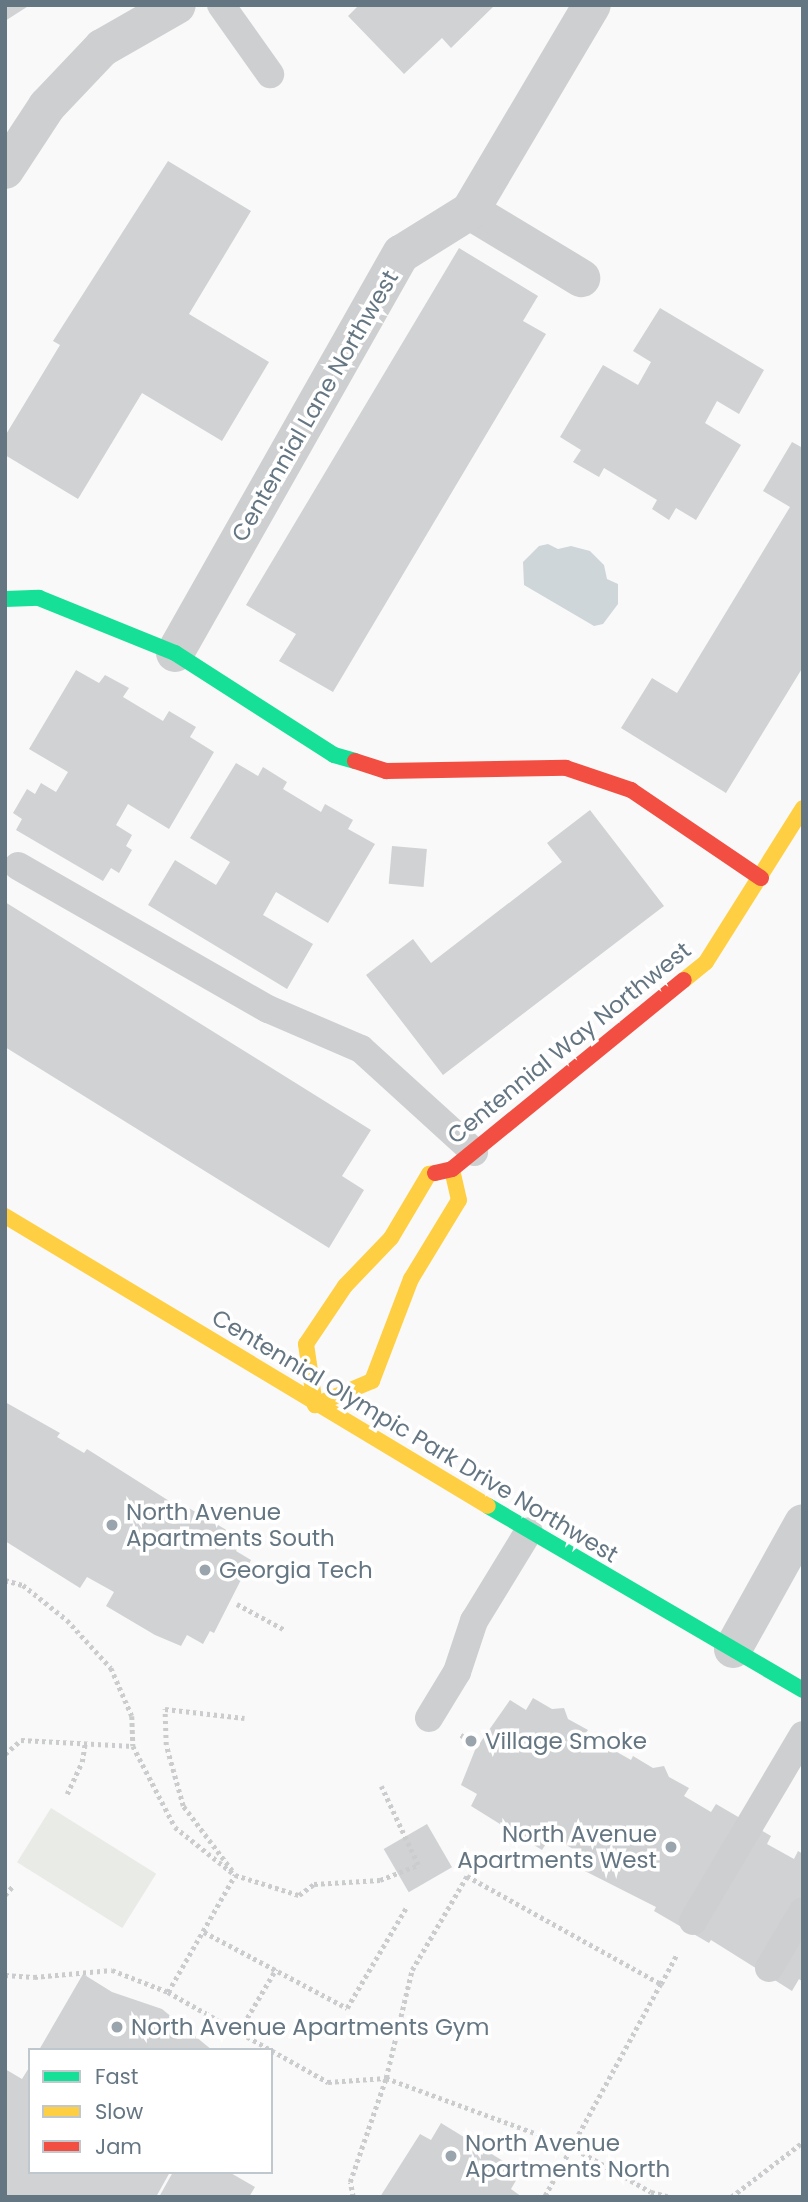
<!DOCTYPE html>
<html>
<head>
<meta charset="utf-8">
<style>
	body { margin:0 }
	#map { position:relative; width:808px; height:2202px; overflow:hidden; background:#f9f9f9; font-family:Poppins,sans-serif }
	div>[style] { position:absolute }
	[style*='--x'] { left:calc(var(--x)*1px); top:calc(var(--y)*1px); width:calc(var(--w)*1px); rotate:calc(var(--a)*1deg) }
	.green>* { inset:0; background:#e8ebe6; transform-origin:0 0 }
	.water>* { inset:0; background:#ced6d9 }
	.building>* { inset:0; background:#d0d2d3; transform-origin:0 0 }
	.path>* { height:4.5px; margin-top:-2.25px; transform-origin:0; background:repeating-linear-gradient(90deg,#cbcccd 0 3.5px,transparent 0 7px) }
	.lane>* { height:28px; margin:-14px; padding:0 14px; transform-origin:14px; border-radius:14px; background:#cecfd0 }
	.street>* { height:38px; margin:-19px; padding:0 19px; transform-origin:19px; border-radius:19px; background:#cecfd0 }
	.fast>* { height:16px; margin:-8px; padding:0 8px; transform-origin:8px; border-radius:8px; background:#16e098 }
	.slow>* { height:16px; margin:-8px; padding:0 8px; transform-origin:8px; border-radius:8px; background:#ffcf43 }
	.jam>* { height:16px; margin:-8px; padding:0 8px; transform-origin:8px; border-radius:8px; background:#f24e42 }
	.dots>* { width:19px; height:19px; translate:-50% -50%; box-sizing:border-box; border:4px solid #fff; border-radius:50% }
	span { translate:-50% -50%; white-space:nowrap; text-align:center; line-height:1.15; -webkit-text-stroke:7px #fff; paint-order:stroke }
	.street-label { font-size:23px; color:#657683 }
	.poi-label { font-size:23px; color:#657683 }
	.left { translate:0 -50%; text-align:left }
	.right { translate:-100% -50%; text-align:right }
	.frame { position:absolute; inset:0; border:7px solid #657683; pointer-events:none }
	.legend { position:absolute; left:28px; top:2048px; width:245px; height:126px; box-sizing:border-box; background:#fff; border:2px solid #c1c8cd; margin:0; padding:9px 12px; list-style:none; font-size:21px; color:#657683 }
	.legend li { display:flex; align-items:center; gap:14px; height:35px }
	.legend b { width:35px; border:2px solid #c1c8cd }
</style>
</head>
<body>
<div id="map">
	<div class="green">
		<i style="left:51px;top:1808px;width:124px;height:64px;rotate:32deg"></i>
	</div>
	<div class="water">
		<i style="clip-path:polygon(548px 544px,558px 549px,571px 546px,590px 551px,604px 565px,607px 579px,618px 584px,618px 604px,603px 624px,594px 626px,524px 585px,523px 562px,539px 546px)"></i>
	</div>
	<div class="building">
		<i style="clip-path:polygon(5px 5px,30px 5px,5px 21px)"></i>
		<i style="clip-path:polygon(359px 5px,495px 5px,451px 48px,442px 38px,404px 74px,348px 16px)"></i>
		<i style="clip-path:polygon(168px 161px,251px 211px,189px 314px,269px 362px,222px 441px,142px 393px,78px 499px,5px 455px,5px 436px,60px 345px,53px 341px)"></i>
		<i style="clip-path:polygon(459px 248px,538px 296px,523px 321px,546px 334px,333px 692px,279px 661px,296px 634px,246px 605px)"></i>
		<i style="clip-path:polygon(660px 308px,764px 370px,739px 414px,717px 401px,705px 423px,741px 445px,696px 520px,676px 508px,669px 520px,652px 509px,657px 500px,604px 468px,599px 477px,573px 462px,581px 450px,560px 437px,603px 365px,638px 385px,651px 362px,633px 351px)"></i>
		<i style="clip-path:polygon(792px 442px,803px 448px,803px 667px,726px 793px,621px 728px,652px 678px,677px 693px,790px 507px,763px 491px)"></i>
		<i style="clip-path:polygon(76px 670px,99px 683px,105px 675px,129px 688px,123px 697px,163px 721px,169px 711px,196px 727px,190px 737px,214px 752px,169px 829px,128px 804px,116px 825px,132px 835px,126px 846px,132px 850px,119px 873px,111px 868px,103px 881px,16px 830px,22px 819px,13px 813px,27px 789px,35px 794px,41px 783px,56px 792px,68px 772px,29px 749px)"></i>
		<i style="clip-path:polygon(236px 763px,258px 776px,263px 767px,287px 782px,283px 789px,321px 812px,325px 804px,353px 820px,348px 829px,375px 844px,328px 923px,276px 892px,263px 915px,313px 944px,287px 989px,148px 905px,175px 860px,216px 885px,230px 862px,190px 838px)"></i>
		<i style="clip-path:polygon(590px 810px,664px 906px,443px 1075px,366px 975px,413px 939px,431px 963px,562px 862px,547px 843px)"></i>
		<i style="left:392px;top:846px;width:35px;height:38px;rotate:5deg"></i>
		<i style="clip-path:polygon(5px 902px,371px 1130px,342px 1176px,364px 1190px,329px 1248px,5px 1047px)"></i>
		<i style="clip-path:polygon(5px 1402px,60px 1433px,57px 1437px,84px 1453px,87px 1449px,185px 1511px,187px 1507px,242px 1539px,236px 1551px,251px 1560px,214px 1633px,210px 1631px,203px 1644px,187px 1635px,181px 1646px,155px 1635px,106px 1606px,114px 1592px,87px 1577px,80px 1588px,5px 1541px)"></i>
		<i style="clip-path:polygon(533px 1698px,552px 1709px,564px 1708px,568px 1719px,588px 1730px,585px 1734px,631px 1760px,633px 1756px,653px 1768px,664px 1766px,669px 1777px,689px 1788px,684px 1796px,711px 1812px,716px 1804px,771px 1836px,767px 1844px,794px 1859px,798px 1851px,803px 1854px,803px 1982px,799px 1979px,792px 1991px,711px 1940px,709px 1943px,654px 1911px,656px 1907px,571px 1864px,578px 1852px,551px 1836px,542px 1850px,471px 1806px,477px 1794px,461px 1785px,475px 1750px,510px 1700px,526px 1710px)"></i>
		<i style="left:427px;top:1824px;width:50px;height:50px;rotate:60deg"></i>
		<i style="clip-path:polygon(83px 1974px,112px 1992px,162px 2009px,212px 2050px,39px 2050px)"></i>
		<i style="clip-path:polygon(30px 2066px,30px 2172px,170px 2172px,156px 2197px,5px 2197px,5px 2069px,22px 2079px)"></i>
		<i style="clip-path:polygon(441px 2123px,521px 2172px,511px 2189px,522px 2197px,380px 2197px,420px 2134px,431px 2140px)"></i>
		<i style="clip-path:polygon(173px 2172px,229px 2172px,255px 2187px,249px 2197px,159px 2197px)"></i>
	</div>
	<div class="path">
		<i style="--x:5;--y:1580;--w:19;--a:16"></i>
		<i style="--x:23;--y:1585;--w:56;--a:38.5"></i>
		<i style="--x:67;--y:1620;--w:65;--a:47.5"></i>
		<i style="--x:111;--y:1668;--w:52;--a:66.4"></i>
		<i style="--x:132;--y:1716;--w:30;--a:88"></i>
		<i style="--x:133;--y:1746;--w:91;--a:62.6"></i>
		<i style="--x:175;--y:1827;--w:77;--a:38.7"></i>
		<i style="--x:235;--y:1875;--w:67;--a:17.4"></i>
		<i style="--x:299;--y:1895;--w:19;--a:-36"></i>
		<i style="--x:314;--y:1884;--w:66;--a:-3.5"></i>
		<i style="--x:380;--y:1880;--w:41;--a:-21.5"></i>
		<i style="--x:418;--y:1865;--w:87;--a:-115.1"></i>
		<i style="--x:237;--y:1604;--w:55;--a:28.4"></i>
		<i style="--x:461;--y:1735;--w:12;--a:31"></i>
		<i style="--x:5;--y:1754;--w:21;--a:-41"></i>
		<i style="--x:21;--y:1740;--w:112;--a:3.1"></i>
		<i style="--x:67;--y:1794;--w:35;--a:-65"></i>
		<i style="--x:82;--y:1762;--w:19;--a:-81"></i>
		<i style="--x:232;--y:1871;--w:81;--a:-127"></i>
		<i style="--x:183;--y:1806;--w:63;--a:-105.6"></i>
		<i style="--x:166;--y:1745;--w:36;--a:-92"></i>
		<i style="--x:165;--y:1709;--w:80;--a:6.5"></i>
		<i style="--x:5;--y:1895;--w:11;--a:-49"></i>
		<i style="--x:204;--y:1932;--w:162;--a:28"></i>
		<i style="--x:347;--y:2008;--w:118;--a:-59.5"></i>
		<i style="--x:5;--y:1975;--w:29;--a:4"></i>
		<i style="--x:34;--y:1977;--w:78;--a:-5.1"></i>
		<i style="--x:112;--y:1970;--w:60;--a:21.4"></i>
		<i style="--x:168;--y:1992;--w:184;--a:29.4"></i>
		<i style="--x:328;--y:2082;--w:58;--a:-3.9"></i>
		<i style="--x:386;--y:2078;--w:196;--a:20.3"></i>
		<i style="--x:570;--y:2146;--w:93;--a:29.6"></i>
		<i style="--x:651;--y:2192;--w:21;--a:14"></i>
		<i style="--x:661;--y:1984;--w:34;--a:-62"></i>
		<i style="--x:168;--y:1992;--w:135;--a:-60.2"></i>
		<i style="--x:240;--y:2030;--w:71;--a:-59.5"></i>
		<i style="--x:353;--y:2197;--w:15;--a:-101"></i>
		<i style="--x:350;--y:2182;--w:110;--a:-70.9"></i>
		<i style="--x:386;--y:2078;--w:111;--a:-76.5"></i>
		<i style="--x:412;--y:1970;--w:109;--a:-59.7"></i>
		<i style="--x:467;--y:1876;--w:222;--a:29.1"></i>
		<i style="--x:661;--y:1984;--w:243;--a:118.6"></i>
		<i style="--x:731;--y:2197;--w:91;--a:-37.4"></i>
	</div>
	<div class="lane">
		<i style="--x:221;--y:5;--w:85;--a:54.6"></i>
		<i style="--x:18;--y:866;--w:288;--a:29.8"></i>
		<i style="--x:268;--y:1009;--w:101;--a:23.3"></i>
		<i style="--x:361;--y:1049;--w:153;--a:42.3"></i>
		<i style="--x:429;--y:1718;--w:54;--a:-58.7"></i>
		<i style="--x:457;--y:1672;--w:54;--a:-71.6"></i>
		<i style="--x:474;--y:1621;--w:105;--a:-58.6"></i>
		<i style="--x:693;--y:1921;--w:216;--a:-59.4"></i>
		<i style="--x:769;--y:1968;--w:66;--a:-59.2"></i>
	</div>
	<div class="street">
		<i style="--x:5;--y:170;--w:77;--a:-56.7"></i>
		<i style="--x:47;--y:106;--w:80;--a:-46.5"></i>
		<i style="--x:102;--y:48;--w:86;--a:-29.8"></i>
		<i style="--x:470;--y:211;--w:130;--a:31.1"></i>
		<i style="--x:175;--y:653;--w:459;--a:-60.5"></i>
		<i style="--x:401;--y:254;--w:81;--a:-31.9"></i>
		<i style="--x:470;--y:211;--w:239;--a:-59.4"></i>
		<i style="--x:733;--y:1649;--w:144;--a:-60.9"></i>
	</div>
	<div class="fast">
		<i style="--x:5;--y:599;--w:34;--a:-2"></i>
		<i style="--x:39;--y:598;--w:147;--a:22"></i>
		<i style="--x:175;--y:653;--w:189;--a:32.7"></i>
		<i style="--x:334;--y:755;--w:22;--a:16"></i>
		<i style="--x:488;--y:1506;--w:365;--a:30.3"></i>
	</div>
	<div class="slow">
		<i style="--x:684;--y:980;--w:28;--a:-39"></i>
		<i style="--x:706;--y:962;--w:182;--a:-57.8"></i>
		<i style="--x:435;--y:1173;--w:6;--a:171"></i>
		<i style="--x:429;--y:1174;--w:74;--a:120.7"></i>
		<i style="--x:391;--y:1238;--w:66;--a:133.8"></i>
		<i style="--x:345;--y:1286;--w:70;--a:123.9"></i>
		<i style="--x:306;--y:1344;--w:62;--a:81.6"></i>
		<i style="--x:315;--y:1405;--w:62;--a:-22.8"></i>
		<i style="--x:372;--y:1381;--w:109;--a:-69.1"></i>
		<i style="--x:411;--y:1279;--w:92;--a:-58.7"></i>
		<i style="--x:459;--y:1200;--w:32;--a:-103"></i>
		<i style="--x:5;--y:1216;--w:563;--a:30.98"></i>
	</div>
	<div class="jam">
		<i style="--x:355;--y:761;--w:33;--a:18"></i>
		<i style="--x:386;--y:771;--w:180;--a:-1"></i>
		<i style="--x:566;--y:768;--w:69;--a:18.7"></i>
		<i style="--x:631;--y:790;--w:157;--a:34.1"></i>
		<i style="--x:435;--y:1173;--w:17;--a:-13"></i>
		<i style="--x:452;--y:1169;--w:299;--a:-39.2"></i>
	</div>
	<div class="dots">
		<i style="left:112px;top:1525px;background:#99a4ac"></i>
		<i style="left:205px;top:1570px;background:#99a4ac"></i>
		<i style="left:471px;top:1741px;background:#99a4ac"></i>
		<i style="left:671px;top:1847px;background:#99a4ac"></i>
		<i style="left:117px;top:2027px;background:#99a4ac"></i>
		<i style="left:451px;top:2156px;background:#99a4ac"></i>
	</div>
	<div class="street-label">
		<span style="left:315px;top:406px;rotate:-60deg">Centennial Lane Northwest</span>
		<span style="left:569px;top:1043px;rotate:-39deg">Centennial Way Northwest</span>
		<span style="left:415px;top:1436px;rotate:31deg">Centennial Olympic Park Drive Northwest</span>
	</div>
	<div class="poi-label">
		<span class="left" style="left:126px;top:1525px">North Avenue<br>Apartments South</span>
		<span class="left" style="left:219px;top:1570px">Georgia Tech</span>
		<span class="left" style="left:485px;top:1741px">Village Smoke</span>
		<span class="right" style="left:657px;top:1847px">North Avenue<br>Apartments West</span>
		<span class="left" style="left:131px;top:2027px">North Avenue Apartments Gym</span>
		<span class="left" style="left:465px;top:2156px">North Avenue<br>Apartments North</span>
	</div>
	<div class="frame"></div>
	<ul class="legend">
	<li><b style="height:9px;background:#16e098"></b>Fast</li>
	<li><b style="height:9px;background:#ffcf43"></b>Slow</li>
	<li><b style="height:9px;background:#f24e42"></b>Jam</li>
	</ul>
</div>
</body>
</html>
